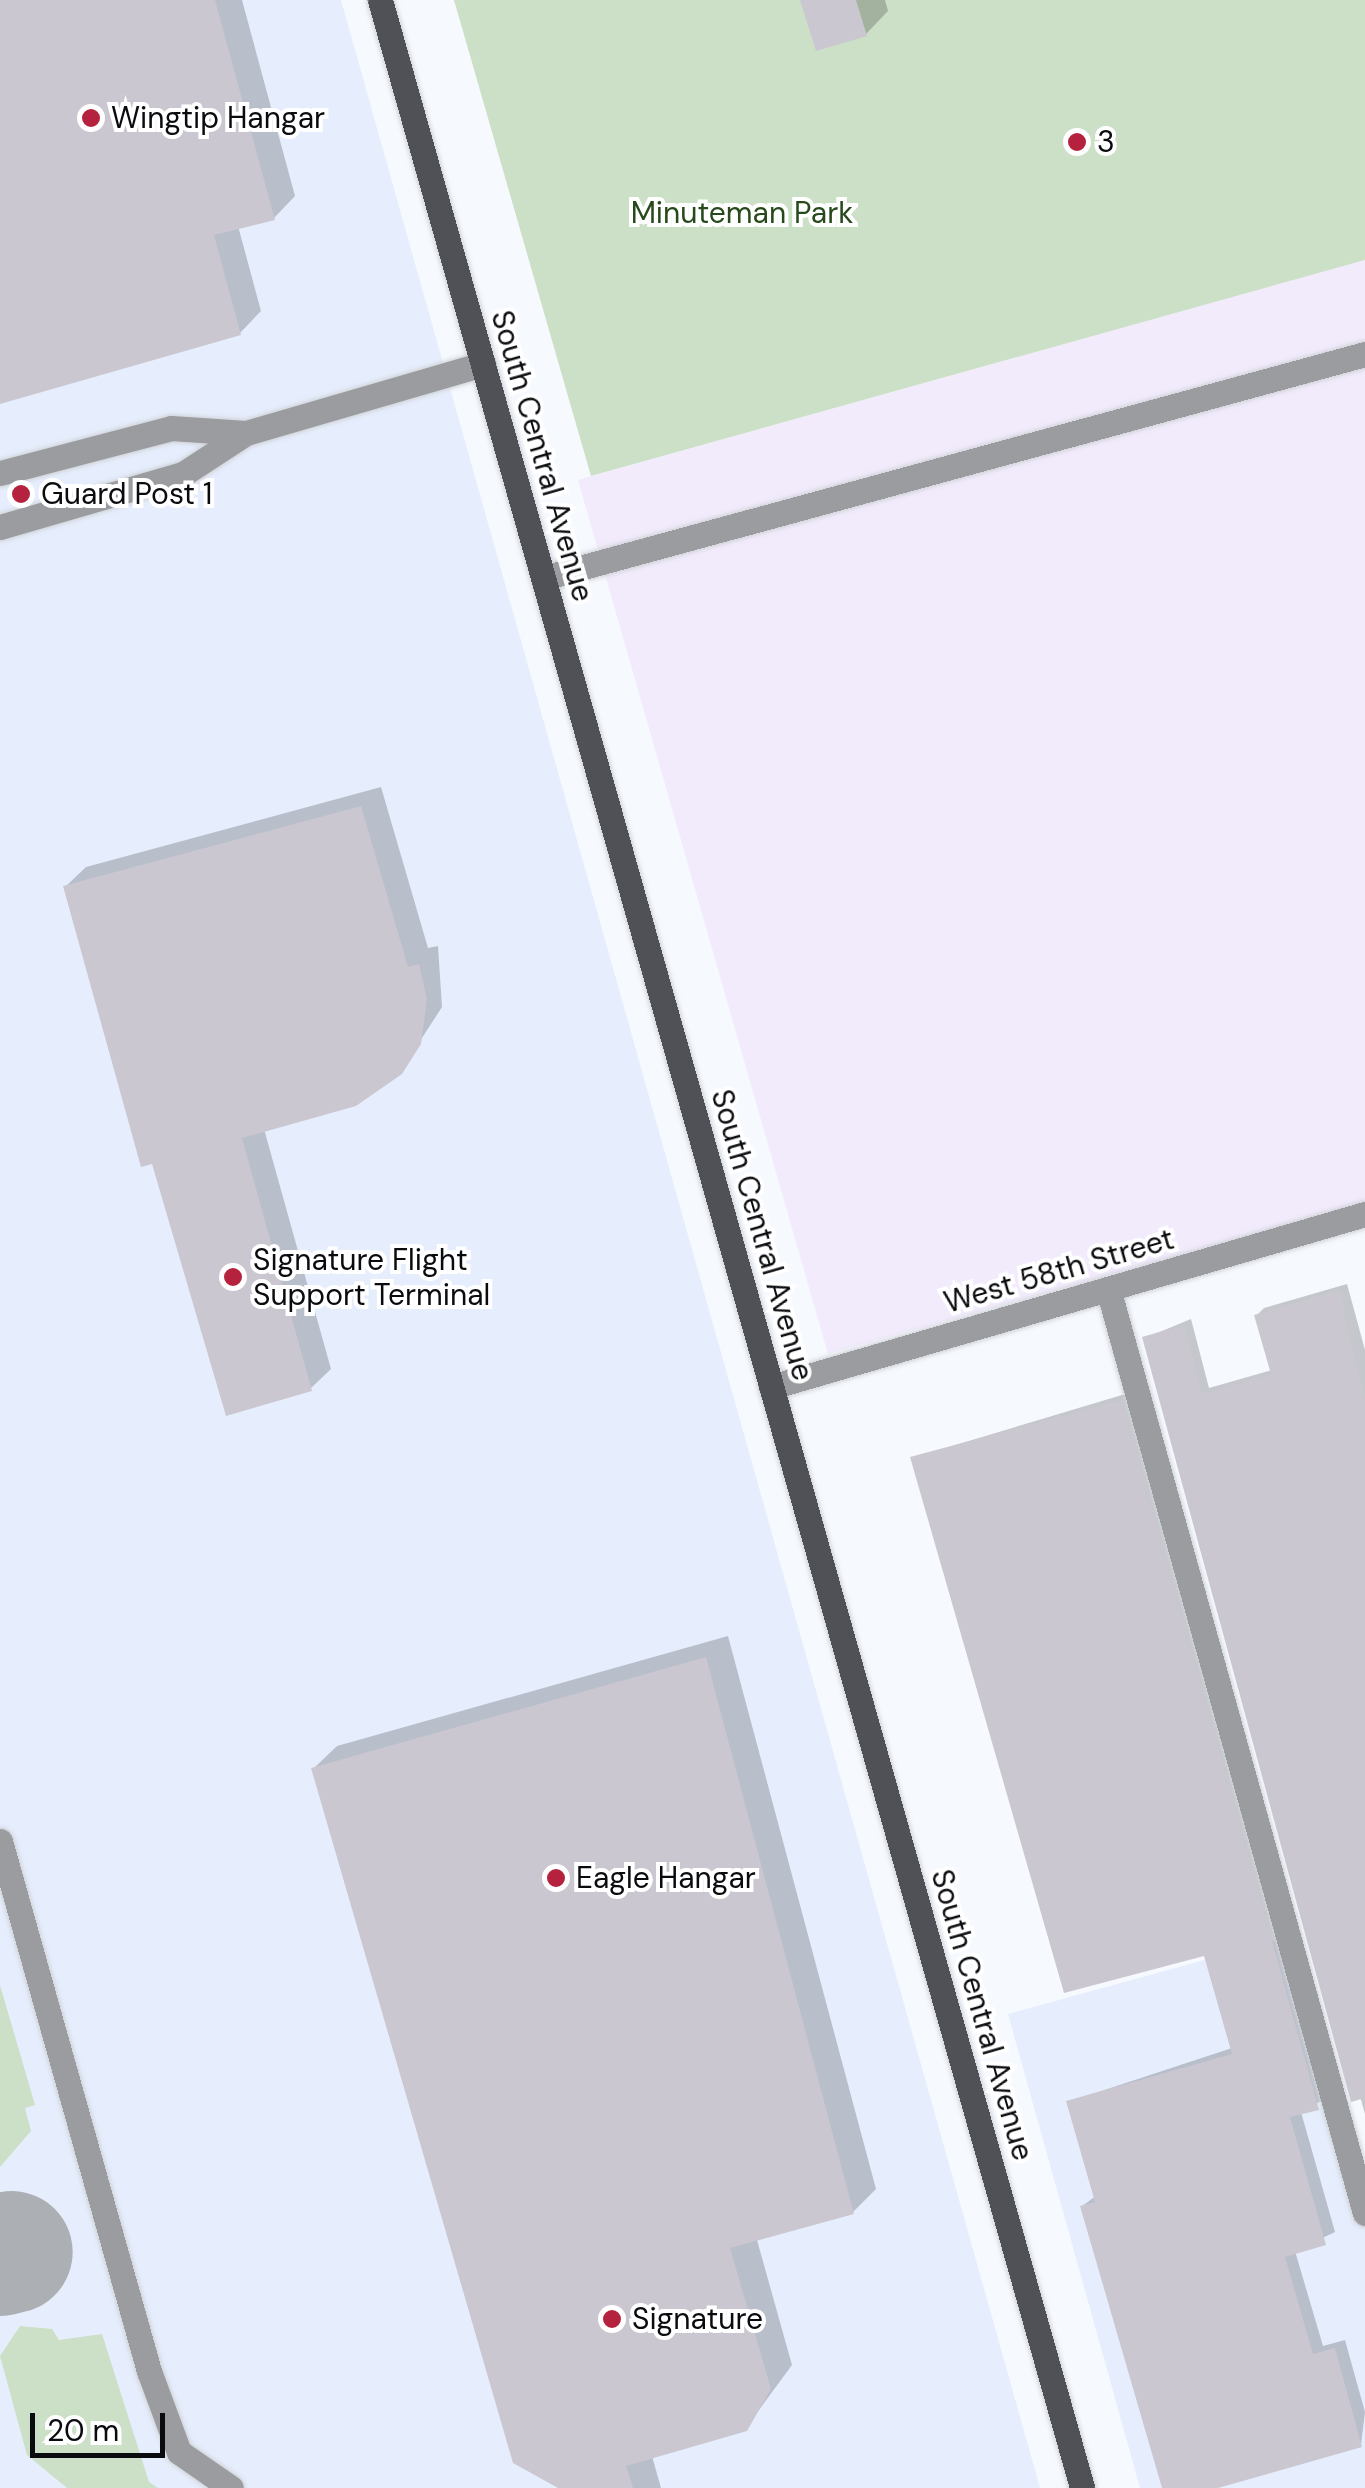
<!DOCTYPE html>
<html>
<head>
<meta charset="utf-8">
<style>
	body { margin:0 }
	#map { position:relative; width:1365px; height:2488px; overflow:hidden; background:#f6f9fe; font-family:"DM Sans",sans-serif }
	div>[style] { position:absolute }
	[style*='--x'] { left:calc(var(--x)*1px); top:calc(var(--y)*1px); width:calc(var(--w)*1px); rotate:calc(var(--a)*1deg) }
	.built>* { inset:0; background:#e6eefd }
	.industrial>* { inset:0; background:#f2ebfc }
	.green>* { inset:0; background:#ccdfc7 }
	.shadow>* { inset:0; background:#0003 }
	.taxiway>* { height:122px; margin:-61px; padding:0 61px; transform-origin:61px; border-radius:61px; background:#acafb3 }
	.building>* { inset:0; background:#cac7d0 }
	.roads { filter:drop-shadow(0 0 2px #d0d3d8) drop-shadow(0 0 2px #d0d3d8) }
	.minor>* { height:25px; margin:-12.5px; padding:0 12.5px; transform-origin:12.5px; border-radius:12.5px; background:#9b9c9f }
	.major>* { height:25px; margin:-12.5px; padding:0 12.5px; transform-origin:12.5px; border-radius:12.5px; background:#505157 }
	.dots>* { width:28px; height:28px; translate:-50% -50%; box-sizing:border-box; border:5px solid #fff; border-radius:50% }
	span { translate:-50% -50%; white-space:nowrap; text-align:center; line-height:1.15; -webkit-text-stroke:8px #fff; paint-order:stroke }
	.poi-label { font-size:30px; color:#0a0b0e }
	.left { translate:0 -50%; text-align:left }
	.park-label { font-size:30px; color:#27491c }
	.street-label { font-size:30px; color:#0a0b0e }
	.scale { position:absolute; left:30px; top:2413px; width:135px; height:45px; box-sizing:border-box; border:5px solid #0a0b0e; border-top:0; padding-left:12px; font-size:30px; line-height:35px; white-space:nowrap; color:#0a0b0e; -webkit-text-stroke:8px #fff; paint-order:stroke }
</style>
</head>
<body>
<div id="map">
	<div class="built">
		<i style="clip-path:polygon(0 0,341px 0,1040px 2488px,0 2488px)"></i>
		<i style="clip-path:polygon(1285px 1938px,1365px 2213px,1365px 2488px,1140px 2488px,1008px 2014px)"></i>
	</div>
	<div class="industrial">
		<i style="clip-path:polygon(1365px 260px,1365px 1203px,828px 1354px,578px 480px)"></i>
	</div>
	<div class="green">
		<i style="clip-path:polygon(454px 0,1365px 0,1365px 260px,591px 476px)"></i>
		<i style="clip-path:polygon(0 1985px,35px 2105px,25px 2108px,31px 2131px,0 2167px)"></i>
		<i style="clip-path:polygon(20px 2326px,52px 2329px,59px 2340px,102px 2334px,149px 2482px,158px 2488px,67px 2488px,27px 2455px,0 2356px)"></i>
	</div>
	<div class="shadow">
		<i style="clip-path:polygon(0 0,242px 0,295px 196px,274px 218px,238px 226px,261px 311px,240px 333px,0 401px)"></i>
		<i style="clip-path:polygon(803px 0,885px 0,888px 11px,866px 34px)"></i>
		<i style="clip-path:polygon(381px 787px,428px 948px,438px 946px,442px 1007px,400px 1072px,264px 1129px,331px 1369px,310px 1389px,154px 1160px,65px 887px,86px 867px)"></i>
		<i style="clip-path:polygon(1347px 1284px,1365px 1350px,1365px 2114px,1145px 1338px,1191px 1319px,1209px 1388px,1272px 1370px,1256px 1316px,1264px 1308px)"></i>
		<i style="clip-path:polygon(1132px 1392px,1328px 2097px,1301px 2112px,1335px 2232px,1295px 2251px,1323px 2346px,1345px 2340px,1365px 2412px,1361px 2445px,1208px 2488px,1165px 2488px,1082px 2206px,1096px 2196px,1068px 2102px,1232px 2048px,1206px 1952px,912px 1458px)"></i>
		<i style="clip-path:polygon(728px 1636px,876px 2189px,853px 2212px,757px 2240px,792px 2365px,745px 2429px,652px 2456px,661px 2488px,563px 2488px,314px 1768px,337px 1746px)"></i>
	</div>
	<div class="taxiway">
		<i style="--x:0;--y:2255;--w:12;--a:-14"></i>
	</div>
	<div class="building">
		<i style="clip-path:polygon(0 0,215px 0,275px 220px,214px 235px,241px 335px,0 404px)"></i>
		<i style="clip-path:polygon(800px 0,856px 0,867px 36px,816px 51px)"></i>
		<i style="clip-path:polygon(361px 806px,408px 967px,419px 964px,427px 999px,421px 1044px,402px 1074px,356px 1106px,242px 1138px,312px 1391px,226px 1416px,152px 1164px,141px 1167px,63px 886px)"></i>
		<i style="clip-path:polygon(1339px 1290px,1365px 1400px,1365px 2098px,1351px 2102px,1142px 1337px,1184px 1325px,1202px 1394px,1271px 1374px,1254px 1315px)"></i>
		<i style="clip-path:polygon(1122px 1400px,1319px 2110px,1290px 2117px,1326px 2245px,1285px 2257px,1313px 2354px,1335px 2348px,1362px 2447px,1218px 2488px,1162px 2488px,1080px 2206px,1095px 2202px,1066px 2101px,1232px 2054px,1204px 1956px,1064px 1993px,910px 1457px)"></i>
		<i style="clip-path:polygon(706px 1657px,854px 2214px,730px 2248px,771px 2389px,747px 2431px,626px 2466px,633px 2488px,558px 2488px,513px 2463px,311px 1768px)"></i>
	</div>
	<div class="roads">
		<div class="minor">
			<i style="--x:0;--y:473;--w:177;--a:-14.7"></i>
			<i style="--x:171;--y:428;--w:75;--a:3.8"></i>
			<i style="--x:0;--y:527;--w:191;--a:-16.2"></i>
			<i style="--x:183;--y:474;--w:75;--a:-33.1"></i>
			<i style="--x:246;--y:433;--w:247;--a:-16.2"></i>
			<i style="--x:543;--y:578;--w:852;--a:-15.24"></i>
			<i style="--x:1109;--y:1292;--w:956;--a:74.47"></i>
			<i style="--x:771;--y:1387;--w:619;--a:-16.24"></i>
			<i style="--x:0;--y:1841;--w:551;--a:74.3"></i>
			<i style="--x:149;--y:2371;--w:86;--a:69.7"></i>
			<i style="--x:179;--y:2452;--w:63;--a:34.7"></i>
		</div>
		<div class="major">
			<i style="--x:380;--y:0;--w:2585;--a:74.24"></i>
		</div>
	</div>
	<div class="dots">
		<i style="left:91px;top:118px;background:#b4223d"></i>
		<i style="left:1077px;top:142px;background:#b4223d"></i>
		<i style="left:21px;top:494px;background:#b4223d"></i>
		<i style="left:233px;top:1277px;background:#b4223d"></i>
		<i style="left:556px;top:1878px;background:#b4223d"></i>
		<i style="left:612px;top:2319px;background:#b4223d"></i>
	</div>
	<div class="poi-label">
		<span class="left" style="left:111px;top:118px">Wingtip Hangar</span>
		<span class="left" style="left:1097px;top:142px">3</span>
		<span class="left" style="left:41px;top:494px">Guard Post 1</span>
		<span class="left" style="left:253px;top:1277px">Signature Flight<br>Support Terminal</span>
		<span class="left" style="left:576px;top:1878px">Eagle Hangar</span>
		<span class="left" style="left:632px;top:2319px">Signature</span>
	</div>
	<div class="park-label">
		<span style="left:742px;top:213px">Minuteman Park</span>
	</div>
	<div class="street-label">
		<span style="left:542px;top:456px;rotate:74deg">South Central Avenue</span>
		<span style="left:762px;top:1235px;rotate:74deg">South Central Avenue</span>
		<span style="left:1059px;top:1271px;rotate:-16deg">West 58th Street</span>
		<span style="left:982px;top:2015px;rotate:74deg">South Central Avenue</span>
	</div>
	<div class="scale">20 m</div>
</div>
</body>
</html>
